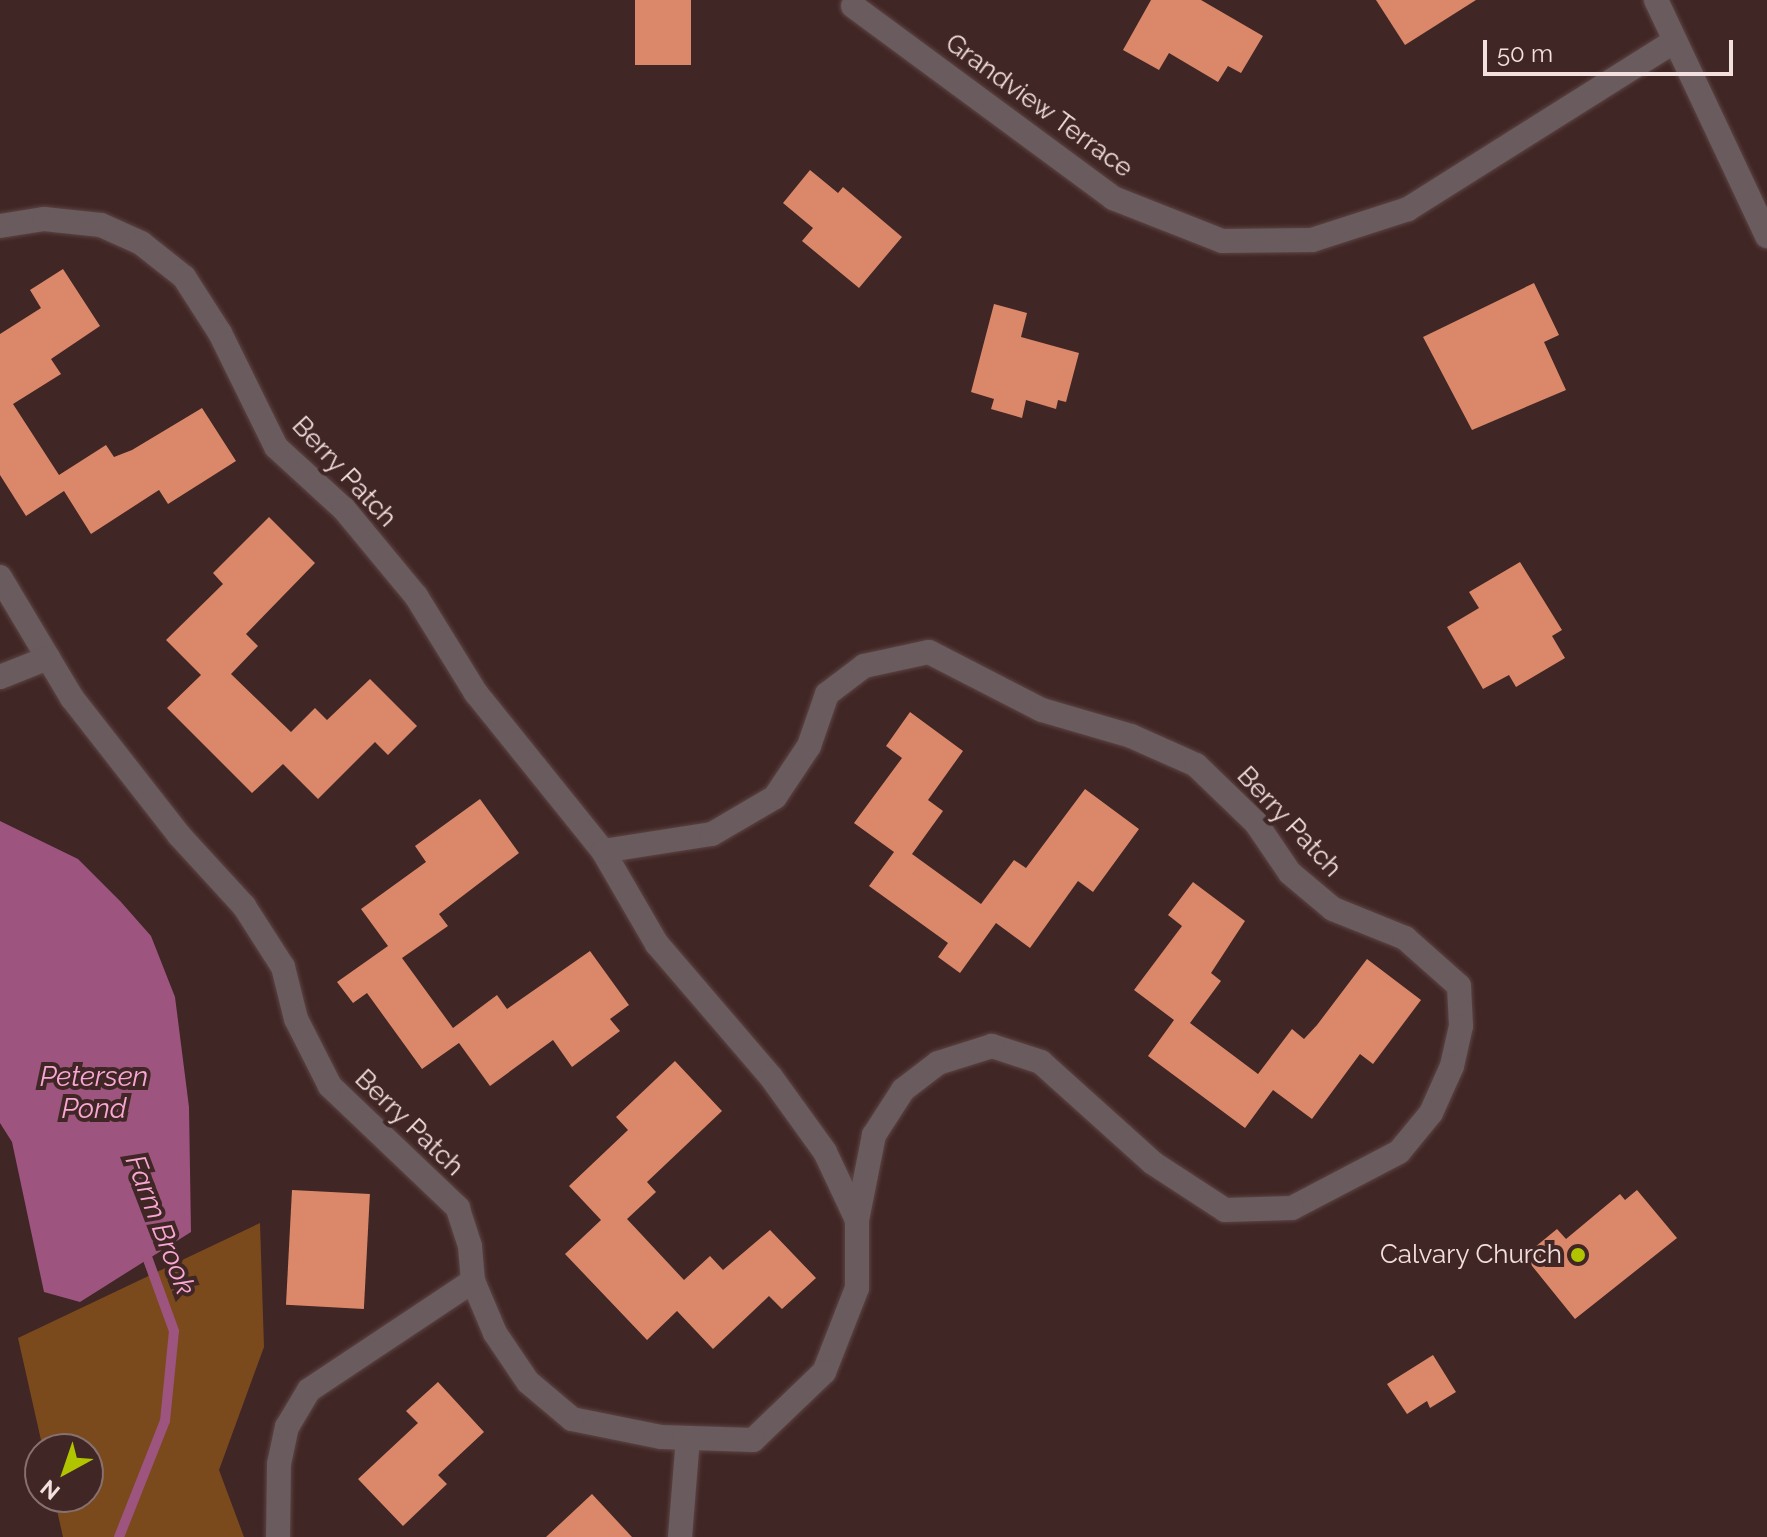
<!DOCTYPE html>
<html>
<head>
<meta charset="utf-8">
<style>
	body { margin:0 }
	#map { position:relative; width:1767px; height:1537px; overflow:hidden; background:#402625; font-family:Raleway,sans-serif }
	div>[style] { position:absolute }
	[style*='--x'] { left:calc(var(--x)*1px); top:calc(var(--y)*1px); width:calc(var(--w)*1px); rotate:calc(var(--a)*1deg) }
	.forest>* { inset:0; background:#7a4a1d }
	.water>* { inset:0; background:#9d547f }
	.stream>* { height:10px; margin:-5px; padding:0 5px; transform-origin:5px; border-radius:5px; background:#9d547f }
	.building>* { inset:0; background:#da8869; transform-origin:0 0 }
	.roads { filter:drop-shadow(0 0 2px #5c4443) drop-shadow(0 0 2px #5c4443) }
	.minor>* { height:24px; margin:-12px; padding:0 12px; transform-origin:12px; border-radius:12px; background:#695b5e }
	.dots>* { width:22px; height:22px; translate:-50% -50%; box-sizing:border-box; border:4px solid #402625; border-radius:50% }
	span { translate:-50% -50%; white-space:nowrap; text-align:center; line-height:1.15; -webkit-text-stroke:8px #402625; paint-order:stroke }
	.street-label { font-size:26px; color:#f2dfde }
	.poi-label { font-size:26px; color:#f2dfde }
	.right { translate:-100% -50%; text-align:right }
	.water-label { font-size:28px; color:#f9a7d5; font-style:italic }
	.north { position:absolute; left:24px; top:1433px; width:80px; height:80px; box-sizing:border-box; background:#402625; border:2px solid #87706f; border-radius:50%; rotate:220deg; font-size:22px; font-weight:700; line-height:32px; text-align:center; color:#f2dfde }
	.north::after { content:''; display:block; margin:auto; width:28px; height:36px; background:#b0c500; clip-path:polygon(50% 0,100% 100%,50% 72%,0 100%) }
	.scale { position:absolute; left:1483px; top:40px; width:250px; height:36px; box-sizing:border-box; border:4px solid #f2dfde; border-top:0; padding-left:10px; font-size:24px; line-height:28px; white-space:nowrap; color:#f2dfde; -webkit-text-stroke:6px #402625; paint-order:stroke }
</style>
</head>
<body>
<div id="map">
	<div class="forest">
		<i style="clip-path:polygon(260px 1223px,264px 1347px,219px 1470px,244px 1537px,63px 1537px,54px 1497px,88px 1497px,88px 1449px,43px 1449px,18px 1338px)"></i>
	</div>
	<div class="water">
		<i style="clip-path:polygon(0 821px,78px 859px,121px 902px,151px 936px,175px 997px,189px 1107px,191px 1232px,80px 1302px,44px 1292px,12px 1142px,0 1123px)"></i>
	</div>
	<div class="stream">
		<i style="--x:119;--y:1537;--w:125;--a:-68.4"></i>
		<i style="--x:165;--y:1421;--w:90;--a:-84.3"></i>
		<i style="--x:174;--y:1331;--w:90;--a:-110"></i>
	</div>
	<div class="building">
		<i style="left:635px;top:0;width:56px;height:65px"></i>
		<i style="clip-path:polygon(1151px 0,1201px 0,1263px 36px,1241px 73px,1228px 66px,1218px 82px,1169px 53px,1159px 70px,1123px 50px)"></i>
		<i style="clip-path:polygon(1376px 0,1476px 0,1405px 45px)"></i>
		<i style="clip-path:polygon(810px 170px,838px 193px,843px 187px,902px 237px,859px 288px,802px 241px,813px 228px,783px 203px)"></i>
		<i style="clip-path:polygon(63px 269px,100px 326px,51px 359px,61px 374px,13px 404px,59px 475px,106px 445px,114px 457px,132px 450px,202px 408px,236px 461px,168px 504px,159px 490px,91px 534px,64px 491px,26px 516px,0 475px,0 334px,41px 308px,30px 290px)"></i>
		<i style="clip-path:polygon(1534px 283px,1559px 335px,1544px 342px,1566px 390px,1472px 430px,1423px 337px)"></i>
		<i style="clip-path:polygon(994px 304px,1027px 313px,1021px 337px,1079px 353px,1066px 402px,1058px 400px,1056px 409px,1026px 400px,1022px 418px,991px 409px,994px 399px,971px 392px)"></i>
		<i style="clip-path:polygon(269px 517px,315px 563px,246px 634px,258px 646px,231px 674px,291px 732px,315px 708px,327px 720px,370px 679px,417px 726px,388px 755px,375px 742px,318px 799px,283px 764px,252px 793px,167px 708px,201px 675px,166px 640px,223px 584px,213px 573px)"></i>
		<i style="clip-path:polygon(1520px 562px,1562px 630px,1552px 636px,1565px 658px,1516px 687px,1509px 675px,1483px 689px,1447px 627px,1479px 608px,1469px 592px)"></i>
		<i style="clip-path:polygon(910px 712px,963px 751px,928px 800px,943px 811px,912px 854px,981px 904px,1014px 860px,1026px 868px,1085px 789px,1139px 829px,1093px 892px,1078px 881px,1030px 948px,996px 923px,960px 973px,938px 957px,948px 943px,869px 886px,894px 852px,854px 823px,902px 758px,886px 746px)"></i>
		<i style="clip-path:polygon(480px 799px,519px 853px,439px 914px,448px 926px,402px 958px,453px 1028px,497px 995px,507px 1009px,590px 951px,629px 1005px,610px 1019px,620px 1031px,572px 1067px,553px 1040px,490px 1086px,459px 1043px,422px 1069px,367px 993px,353px 1003px,337px 982px,388px 946px,361px 909px,426px 862px,415px 846px)"></i>
		<i style="clip-path:polygon(1193px 882px,1245px 921px,1211px 973px,1221px 981px,1190px 1023px,1258px 1074px,1292px 1029px,1304px 1039px,1317px 1025px,1367px 959px,1421px 1000px,1373px 1064px,1360px 1054px,1312px 1119px,1273px 1090px,1245px 1128px,1148px 1056px,1174px 1020px,1134px 990px,1182px 926px,1168px 915px)"></i>
		<i style="clip-path:polygon(675px 1061px,722px 1111px,647px 1182px,656px 1192px,627px 1219px,684px 1280px,710px 1256px,723px 1270px,770px 1230px,816px 1278px,782px 1309px,769px 1296px,713px 1349px,677px 1311px,647px 1340px,565px 1254px,601px 1220px,569px 1186px,628px 1130px,616px 1117px)"></i>
		<i style="left:292px;top:1190px;width:78px;height:115px;rotate:3deg"></i>
		<i style="clip-path:polygon(1637px 1190px,1677px 1238px,1575px 1319px,1524px 1256px,1557px 1229px,1566px 1239px,1620px 1194px,1625px 1200px)"></i>
		<i style="clip-path:polygon(1433px 1355px,1456px 1392px,1430px 1408px,1427px 1401px,1407px 1414px,1387px 1384px)"></i>
		<i style="clip-path:polygon(438px 1382px,484px 1432px,438px 1475px,447px 1484px,403px 1526px,358px 1479px,418px 1423px,406px 1411px)"></i>
		<i style="clip-path:polygon(592px 1494px,632px 1537px,546px 1537px)"></i>
	</div>
	<div class="roads">
		<div class="minor">
			<i style="--x:1656;--y:0;--w:261;--a:64.8"></i>
			<i style="--x:853;--y:6;--w:323;--a:36.4"></i>
			<i style="--x:1113;--y:198;--w:117;--a:21.5"></i>
			<i style="--x:1222;--y:241;--w:90;--a:-0.6"></i>
			<i style="--x:1312;--y:240;--w:101;--a:-17.9"></i>
			<i style="--x:1408;--y:209;--w:315;--a:-32.2"></i>
			<i style="--x:0;--y:226;--w:45;--a:-9"></i>
			<i style="--x:44;--y:219;--w:57;--a:6"></i>
			<i style="--x:101;--y:225;--w:44;--a:24.2"></i>
			<i style="--x:141;--y:243;--w:55;--a:38.3"></i>
			<i style="--x:184;--y:277;--w:67;--a:57.3"></i>
			<i style="--x:220;--y:333;--w:127;--a:63.8"></i>
			<i style="--x:276;--y:447;--w:92;--a:42.4"></i>
			<i style="--x:344;--y:509;--w:113;--a:50.4"></i>
			<i style="--x:416;--y:596;--w:114;--a:58.3"></i>
			<i style="--x:476;--y:693;--w:203;--a:51.2"></i>
			<i style="--x:603;--y:851;--w:108;--a:59.9"></i>
			<i style="--x:657;--y:944;--w:175;--a:49.4"></i>
			<i style="--x:771;--y:1077;--w:92;--a:54.2"></i>
			<i style="--x:825;--y:1152;--w:75;--a:64.8"></i>
			<i style="--x:857;--y:1220;--w:68;--a:90"></i>
			<i style="--x:857;--y:1288;--w:90;--a:111.4"></i>
			<i style="--x:824;--y:1372;--w:98;--a:136.2"></i>
			<i style="--x:753;--y:1440;--w:92;--a:-178.1"></i>
			<i style="--x:661;--y:1437;--w:91;--a:-168.6"></i>
			<i style="--x:572;--y:1419;--w:57;--a:-139.9"></i>
			<i style="--x:528;--y:1382;--w:59;--a:-124"></i>
			<i style="--x:495;--y:1333;--w:56;--a:-112.9"></i>
			<i style="--x:473;--y:1281;--w:35;--a:-95"></i>
			<i style="--x:470;--y:1246;--w:40;--a:-108"></i>
			<i style="--x:458;--y:1208;--w:177;--a:-136.4"></i>
			<i style="--x:330;--y:1086;--w:75;--a:-116.9"></i>
			<i style="--x:296;--y:1019;--w:54;--a:-104"></i>
			<i style="--x:283;--y:967;--w:72;--a:-122.6"></i>
			<i style="--x:244;--y:906;--w:96;--a:-132.5"></i>
			<i style="--x:179;--y:835;--w:174;--a:-128"></i>
			<i style="--x:72;--y:698;--w:141;--a:-120.8"></i>
			<i style="--x:0;--y:677;--w:52;--a:-21.6"></i>
			<i style="--x:603;--y:851;--w:110;--a:-8.9"></i>
			<i style="--x:712;--y:834;--w:73;--a:-30.4"></i>
			<i style="--x:775;--y:797;--w:61;--a:-56.3"></i>
			<i style="--x:809;--y:746;--w:55;--a:-70.9"></i>
			<i style="--x:827;--y:694;--w:46;--a:-37.1"></i>
			<i style="--x:864;--y:666;--w:66;--a:-12.2"></i>
			<i style="--x:929;--y:652;--w:127;--a:27.2"></i>
			<i style="--x:1042;--y:710;--w:93;--a:16.3"></i>
			<i style="--x:1131;--y:736;--w:71;--a:24"></i>
			<i style="--x:1196;--y:765;--w:83;--a:44"></i>
			<i style="--x:1256;--y:823;--w:60;--a:55.8"></i>
			<i style="--x:1290;--y:873;--w:56;--a:39.9"></i>
			<i style="--x:1333;--y:909;--w:78;--a:21.9"></i>
			<i style="--x:1405;--y:938;--w:72;--a:41.6"></i>
			<i style="--x:1459;--y:986;--w:40;--a:87.1"></i>
			<i style="--x:1461;--y:1026;--w:41;--a:102.7"></i>
			<i style="--x:1452;--y:1066;--w:51;--a:114.1"></i>
			<i style="--x:1431;--y:1113;--w:50;--a:129.4"></i>
			<i style="--x:1399;--y:1152;--w:121;--a:152.4"></i>
			<i style="--x:1292;--y:1208;--w:67;--a:178.3"></i>
			<i style="--x:1225;--y:1210;--w:86;--a:-146.9"></i>
			<i style="--x:1153;--y:1163;--w:151;--a:-138"></i>
			<i style="--x:1041;--y:1062;--w:52;--a:-161.9"></i>
			<i style="--x:992;--y:1046;--w:57;--a:162.5"></i>
			<i style="--x:938;--y:1063;--w:44;--a:142.4"></i>
			<i style="--x:903;--y:1090;--w:54;--a:122.8"></i>
			<i style="--x:874;--y:1135;--w:87;--a:101.3"></i>
			<i style="--x:278;--y:1537;--w:73;--a:-89.2"></i>
			<i style="--x:279;--y:1464;--w:38;--a:-78"></i>
			<i style="--x:287;--y:1427;--w:43;--a:-59.3"></i>
			<i style="--x:309;--y:1390;--w:197;--a:-33.6"></i>
			<i style="--x:680;--y:1537;--w:99;--a:-85.4"></i>
		</div>
	</div>
	<div class="dots">
		<i style="left:1578px;top:1255px;background:#b0c500"></i>
	</div>
	<div class="street-label">
		<span style="left:1039px;top:106px;rotate:36deg">Grandview Terrace</span>
		<span style="left:344px;top:472px;rotate:47deg">Berry Patch</span>
		<span style="left:1289px;top:822px;rotate:47deg">Berry Patch</span>
		<span style="left:409px;top:1123px;rotate:44deg">Berry Patch</span>
	</div>
	<div class="poi-label">
		<span class="right" style="left:1562px;top:1255px">Calvary Church</span>
	</div>
	<div class="water-label">
		<span style="left:94px;top:1093px">Petersen<br>Pond</span>
		<span style="left:160px;top:1225px;rotate:69deg">Farm Brook</span>
	</div>
	<div class="north">N</div>
	<div class="scale">50 m</div>
</div>
</body>
</html>
